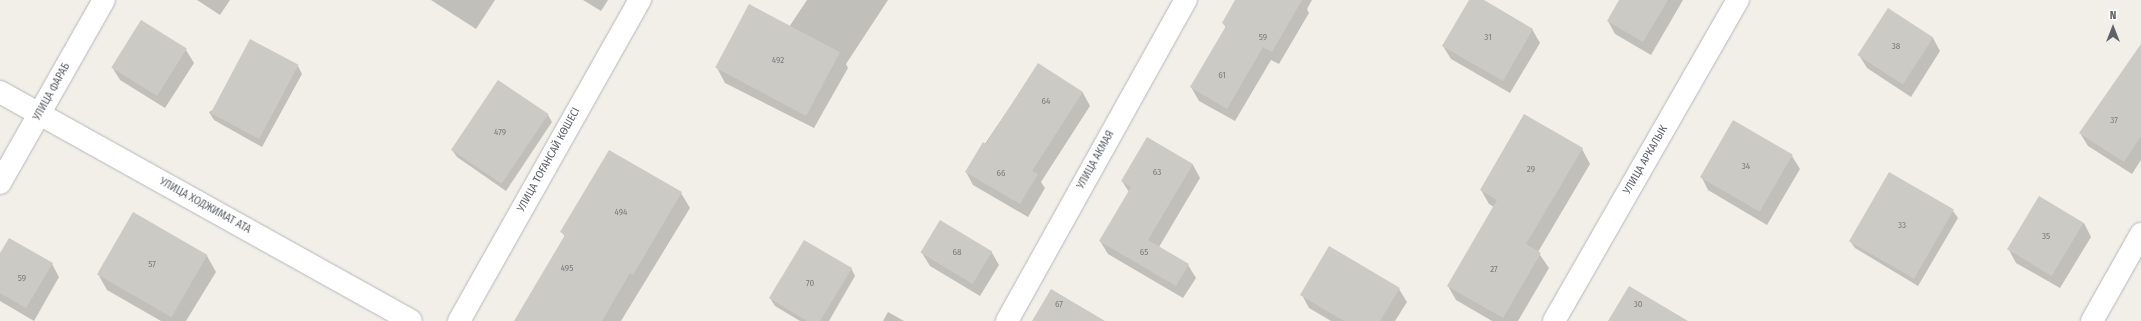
<!DOCTYPE html>
<html>
<head>
<meta charset="utf-8">
<style>
	body { margin:0 }
	#map { position:relative; width:2141px; height:321px; overflow:hidden; background:#f1efe8; font-family:"Fira Sans Condensed",sans-serif }
	div>[style] { position:absolute }
	[style*='--x'] { left:calc(var(--x)*1px); top:calc(var(--y)*1px); width:calc(var(--w)*1px); rotate:calc(var(--a)*1deg) }
	.shadow>* { inset:0; background:#0003 }
	.building>* { inset:0; background:#cccac5; transform-origin:0 0 }
	.roads { filter:drop-shadow(0 0 1px #b5b8bc) drop-shadow(0 0 1px #b5b8bc) }
	.minor>* { height:22px; margin:-11px; padding:0 11px; transform-origin:11px; border-radius:11px; background:#fff }
	span { translate:-50% -50%; white-space:nowrap; text-align:center; line-height:1.15; -webkit-text-stroke:3px #fff; paint-order:stroke }
	.number-label { font-size:9px; color:#7a7d7f }
	.number-label span { -webkit-text-stroke-width:0 }
	.street-label { font-size:11px; color:#5f6368 }
	.north { position:absolute; left:2093px; top:8px; width:40px; height:40px; -webkit-text-stroke:3px #fff; paint-order:stroke; rotate:0deg; font-size:11px; font-weight:700; line-height:16px; text-align:center; color:#5f6368 }
	.north::after { content:''; display:block; margin:auto; width:14px; height:18px; background:#5f6368; clip-path:polygon(50% 0,100% 100%,50% 72%,0 100%) }
</style>
</head>
<body>
<div id="map">
	<div class="shadow">
		<i style="clip-path:polygon(197px 0,230px 0,220px 15px)"></i>
		<i style="clip-path:polygon(431px 0,495px 0,476px 29px)"></i>
		<i style="clip-path:polygon(583px 0,608px 0,601px 11px)"></i>
		<i style="clip-path:polygon(807px 0,888px 0,846px 64px,848px 68px,814px 128px,725px 83px,717px 68px,789px 27px)"></i>
		<i style="clip-path:polygon(1236px 0,1312px 0,1307px 9px,1309px 13px,1279px 64px,1271px 60px,1235px 121px,1199px 101px,1191px 87px,1226px 28px,1223px 23px)"></i>
		<i style="clip-path:polygon(1471px 0,1482px 0,1532px 29px,1540px 43px,1510px 93px,1451px 59px,1443px 46px)"></i>
		<i style="clip-path:polygon(1620px 0,1683px 0,1651px 55px,1615px 34px,1608px 21px)"></i>
		<i style="clip-path:polygon(1888px 10px,1933px 38px,1940px 51px,1911px 97px,1867px 68px,1859px 55px)"></i>
		<i style="clip-path:polygon(2141px 45px,2141px 160px,2132px 174px,2088px 146px,2080px 133px)"></i>
		<i style="clip-path:polygon(186px 50px,194px 63px,165px 108px,120px 80px,112px 67px)"></i>
		<i style="clip-path:polygon(1038px 65px,1083px 93px,1090px 106px,1041px 182px,1045px 188px,1028px 217px,973px 185px,966px 172px)"></i>
		<i style="clip-path:polygon(298px 66px,302px 74px,262px 147px,214px 120px,209px 112px)"></i>
		<i style="clip-path:polygon(548px 115px,552px 122px,506px 191px,457px 157px,452px 150px)"></i>
		<i style="clip-path:polygon(1582px 149px,1590px 164px,1538px 252px,1549px 268px,1518px 321px,1492px 321px,1456px 300px,1448px 286px,1494px 207px,1489px 204px,1481px 190px)"></i>
		<i style="clip-path:polygon(1792px 156px,1800px 169px,1767px 225px,1708px 190px,1701px 176px)"></i>
		<i style="clip-path:polygon(1193px 165px,1200px 178px,1159px 247px,1188px 265px,1196px 278px,1183px 298px,1108px 254px,1100px 241px,1129px 192px,1122px 181px)"></i>
		<i style="clip-path:polygon(681px 193px,690px 208px,621px 321px,520px 321px,565px 237px,562px 232px)"></i>
		<i style="clip-path:polygon(1953px 211px,1958px 218px,1918px 286px,1855px 248px,1850px 241px)"></i>
		<i style="clip-path:polygon(134px 213px,207px 256px,216px 272px,186px 321px,161px 321px,107px 290px,98px 274px)"></i>
		<i style="clip-path:polygon(2084px 223px,2091px 237px,2060px 288px,2016px 263px,2009px 250px)"></i>
		<i style="clip-path:polygon(991px 251px,999px 265px,980px 296px,930px 266px,922px 253px)"></i>
		<i style="clip-path:polygon(0 255px,52px 264px,59px 277px,34px 321px,0 301px)"></i>
		<i style="clip-path:polygon(851px 268px,855px 276px,829px 321px,800px 321px,775px 306px,770px 298px)"></i>
		<i style="clip-path:polygon(1399px 289px,1407px 302px,1395px 321px,1331px 321px,1309px 308px,1302px 295px)"></i>
		<i style="clip-path:polygon(888px 312px,904px 321px,883px 321px)"></i>
	</div>
	<div class="building">
		<i style="clip-path:polygon(1235px 0,1302px 0,1272px 52px,1263px 47px,1227px 109px,1190px 87px,1226px 26px,1222px 23px)"></i>
		<i style="clip-path:polygon(1469px 0,1484px 0,1533px 29px,1503px 81px,1442px 46px)"></i>
		<i style="clip-path:polygon(1619px 0,1668px 0,1643px 42px,1607px 21px)"></i>
		<i style="left:749px;top:4px;width:103px;height:72px;rotate:28deg"></i>
		<i style="left:1888px;top:8px;width:54px;height:56px;rotate:33deg"></i>
		<i style="left:141px;top:20px;width:54px;height:56px;rotate:32deg"></i>
		<i style="left:250px;top:39px;width:55px;height:84px;rotate:28deg"></i>
		<i style="clip-path:polygon(2141px 44px,2141px 136px,2124px 162px,2079px 133px)"></i>
		<i style="clip-path:polygon(1038px 63px,1083px 92px,1032px 171px,1038px 174px,1020px 204px,965px 172px,983px 142px,986px 144px)"></i>
		<i style="left:498px;top:80px;width:61px;height:84px;rotate:34deg"></i>
		<i style="clip-path:polygon(1524px 114px,1583px 148px,1526px 244px,1541px 253px,1503px 318px,1447px 286px,1497px 200px,1480px 190px)"></i>
		<i style="left:1733px;top:120px;width:69px;height:66px;rotate:30deg"></i>
		<i style="clip-path:polygon(1147px 137px,1193px 164px,1148px 240px,1189px 264px,1176px 286px,1099px 241px,1131px 187px,1121px 181px)"></i>
		<i style="clip-path:polygon(609px 150px,682px 192px,633px 275px,630px 273px,602px 321px,514px 321px,565px 235px,560px 232px)"></i>
		<i style="left:1889px;top:172px;width:75px;height:80px;rotate:30deg"></i>
		<i style="left:2039px;top:196px;width:52px;height:62px;rotate:31deg"></i>
		<i style="left:133px;top:212px;width:86px;height:72px;rotate:30deg"></i>
		<i style="left:940px;top:220px;width:61px;height:38px;rotate:31deg"></i>
		<i style="clip-path:polygon(9px 238px,53px 263px,26px 308px,0 293px,0 253px)"></i>
		<i style="clip-path:polygon(804px 240px,852px 268px,820px 321px,807px 321px,769px 298px)"></i>
		<i style="clip-path:polygon(1329px 246px,1400px 288px,1380px 321px,1344px 321px,1300px 295px)"></i>
		<i style="clip-path:polygon(1629px 286px,1688px 321px,1608px 321px)"></i>
		<i style="clip-path:polygon(1051px 289px,1105px 321px,1032px 321px)"></i>
	</div>
	<div class="roads">
		<div class="minor">
			<i style="--x:0;--y:92;--w:470;--a:29.1"></i>
			<i style="--x:0;--y:183;--w:210;--a:-60.4"></i>
			<i style="--x:459;--y:321;--w:369;--a:-60.6"></i>
			<i style="--x:1007;--y:321;--w:368;--a:-60.9"></i>
			<i style="--x:1554;--y:321;--w:370;--a:-60.2"></i>
			<i style="--x:2092;--y:321;--w:100;--a:-60.6"></i>
		</div>
	</div>
	<div class="number-label">
		<span style="left:1263px;top:37px">59</span>
		<span style="left:1488px;top:37px">31</span>
		<span style="left:1896px;top:46px">38</span>
		<span style="left:778px;top:60px">492</span>
		<span style="left:1222px;top:75px">61</span>
		<span style="left:1046px;top:101px">64</span>
		<span style="left:2114px;top:120px">37</span>
		<span style="left:500px;top:132px">479</span>
		<span style="left:1746px;top:166px">34</span>
		<span style="left:1531px;top:169px">29</span>
		<span style="left:1157px;top:172px">63</span>
		<span style="left:1001px;top:173px">66</span>
		<span style="left:621px;top:212px">494</span>
		<span style="left:1902px;top:225px">33</span>
		<span style="left:2046px;top:236px">35</span>
		<span style="left:957px;top:252px">68</span>
		<span style="left:1144px;top:252px">65</span>
		<span style="left:152px;top:264px">57</span>
		<span style="left:567px;top:268px">495</span>
		<span style="left:1494px;top:269px">27</span>
		<span style="left:22px;top:278px">59</span>
		<span style="left:810px;top:283px">70</span>
		<span style="left:1059px;top:304px">67</span>
		<span style="left:1638px;top:304px">30</span>
	</div>
	<div class="street-label">
		<span style="left:52px;top:92px;rotate:-61deg">УЛИЦА ФАРАБ</span>
		<span style="left:549px;top:160px;rotate:-61deg">УЛИЦА ТОҒАНСАЙ КӨШЕСІ</span>
		<span style="left:1096px;top:160px;rotate:-61deg">УЛИЦА АКМАЯ</span>
		<span style="left:1646px;top:160px;rotate:-60deg">УЛИЦА АРКАЛЫК</span>
		<span style="left:205px;top:206px;rotate:29deg">УЛИЦА ХОДЖИМАТ АТА</span>
	</div>
	<div class="north">N</div>
</div>
</body>
</html>
